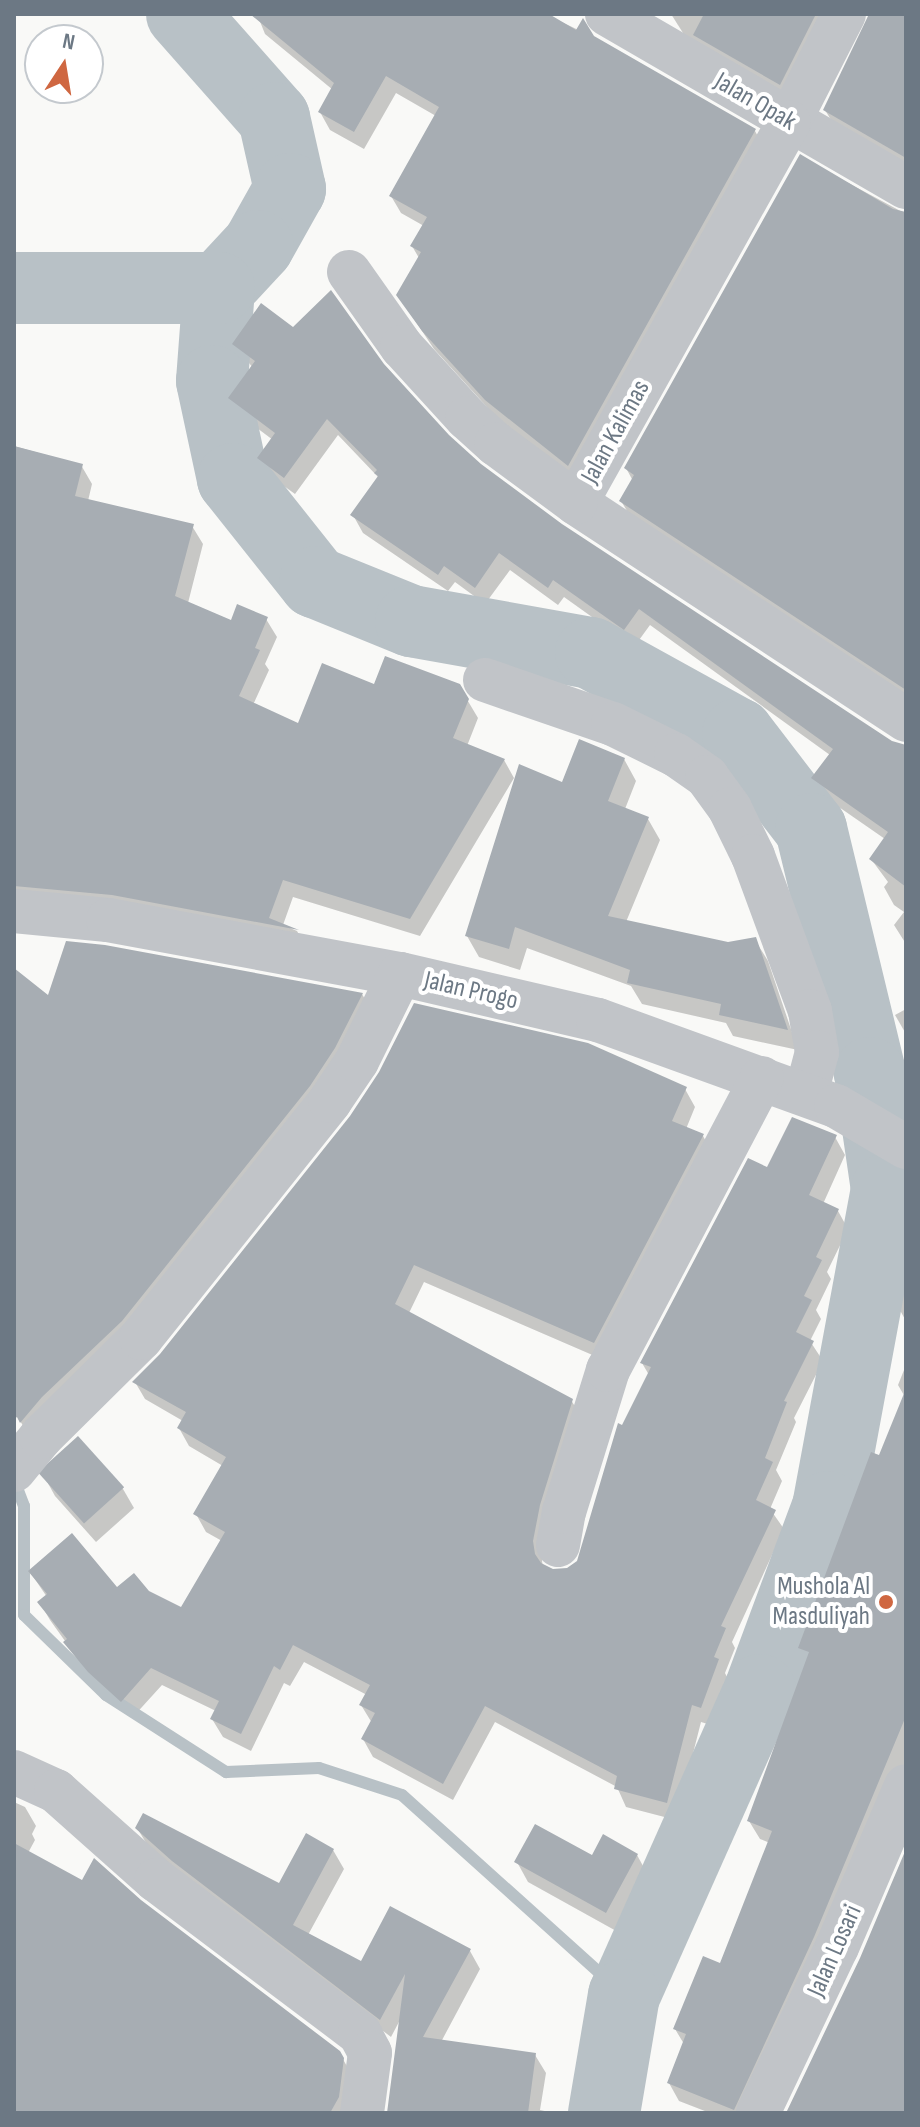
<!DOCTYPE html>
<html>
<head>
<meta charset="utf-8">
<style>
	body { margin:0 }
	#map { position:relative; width:920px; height:2127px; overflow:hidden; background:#f9f9f7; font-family:"Sofia Sans Condensed",sans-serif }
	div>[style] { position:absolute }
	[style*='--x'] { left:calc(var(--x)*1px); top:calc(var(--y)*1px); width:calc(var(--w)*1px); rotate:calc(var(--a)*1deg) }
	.shadow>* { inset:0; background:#0003 }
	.stream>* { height:12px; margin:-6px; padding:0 6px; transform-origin:6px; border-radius:6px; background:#b8c1c6 }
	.river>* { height:72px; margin:-36px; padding:0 36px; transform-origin:36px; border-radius:36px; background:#b8c1c6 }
	.building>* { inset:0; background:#a7adb3; transform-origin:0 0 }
	.minor>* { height:44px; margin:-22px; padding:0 22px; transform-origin:22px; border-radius:22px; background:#c1c4c8 }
	.dots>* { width:22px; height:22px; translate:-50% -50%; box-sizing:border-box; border:4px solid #fff; border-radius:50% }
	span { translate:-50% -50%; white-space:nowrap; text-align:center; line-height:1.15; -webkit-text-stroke:8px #fff; paint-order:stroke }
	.street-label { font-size:26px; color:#6c7884 }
	.poi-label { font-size:26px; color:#6c7884 }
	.right { translate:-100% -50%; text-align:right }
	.frame { position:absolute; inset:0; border:16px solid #6c7884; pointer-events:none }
	.north { position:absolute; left:24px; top:24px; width:80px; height:80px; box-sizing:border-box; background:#fff; border:2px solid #c4c9ce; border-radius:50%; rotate:12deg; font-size:22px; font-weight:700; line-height:32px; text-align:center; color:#6c7884 }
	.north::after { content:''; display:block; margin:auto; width:28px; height:36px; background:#cf6741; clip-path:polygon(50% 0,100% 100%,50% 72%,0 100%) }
</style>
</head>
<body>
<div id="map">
	<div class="shadow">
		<i style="clip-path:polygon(257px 14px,545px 14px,593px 37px,755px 131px,765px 149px,579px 482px,497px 418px,434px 349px,398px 295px,419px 258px,412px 246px,424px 226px,401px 213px,391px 196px,436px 116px,396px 93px,364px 149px,330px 130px,320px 112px,333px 90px,265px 34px)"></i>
		<i style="clip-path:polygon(671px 14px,837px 14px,790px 102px,690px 44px)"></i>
		<i style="clip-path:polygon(870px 14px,906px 14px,906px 169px,836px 128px,825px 110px)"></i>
		<i style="clip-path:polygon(800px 157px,906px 214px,906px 700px,632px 519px,621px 501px,633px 481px,626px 468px)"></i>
		<i style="clip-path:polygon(293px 329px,382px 365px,447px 436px,480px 466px,561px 526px,891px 743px,906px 746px,906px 944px,894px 925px,904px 912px,894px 905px,884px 887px,888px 882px,871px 859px,885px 839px,823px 796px,813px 778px,830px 755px,650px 625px,634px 647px,564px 597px,558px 605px,510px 570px,485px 604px,455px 582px,448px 591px,363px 533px,353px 515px,379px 478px,338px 435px,295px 494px,270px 476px,259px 458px,273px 440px,241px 416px,230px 398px,253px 368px,234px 344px)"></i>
		<i style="clip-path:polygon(14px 446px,81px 465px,92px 484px,88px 501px,192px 526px,203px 544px,188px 603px,232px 622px,266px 619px,277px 637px,265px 664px,269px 670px,253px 705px,299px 726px,375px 686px,459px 686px,478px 718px,467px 746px,504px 760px,514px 778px,420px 936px,293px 897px,283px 925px,297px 931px,306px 947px,14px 906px)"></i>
		<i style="clip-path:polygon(624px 759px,636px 781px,625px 809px,648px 819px,660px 840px,626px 922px,728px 944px,755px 940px,768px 961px,798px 1050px,733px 1036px,726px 1023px,642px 1004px,631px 986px,527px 948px,520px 970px,479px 957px,467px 936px,563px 784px)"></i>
		<i style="clip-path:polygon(14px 971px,49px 999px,362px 994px,372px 1012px,345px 1067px,32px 1439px,14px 1412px)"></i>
		<i style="clip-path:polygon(906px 1009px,906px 1034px,895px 1015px)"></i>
		<i style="clip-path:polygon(685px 1089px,695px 1107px,686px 1129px,703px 1136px,713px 1154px,604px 1360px,424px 1282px,409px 1313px,571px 1400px,582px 1418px,549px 1523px,542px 1561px,543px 1567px,554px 1572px,568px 1570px,578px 1563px,623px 1428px,649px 1375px,642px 1363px,768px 1170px,835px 1137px,845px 1155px,823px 1204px,838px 1211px,848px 1229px,827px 1272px,831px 1279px,816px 1310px,821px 1319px,810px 1341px,823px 1361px,794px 1418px,796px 1422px,776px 1470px,782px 1481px,770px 1509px,784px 1529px,732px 1642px,735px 1648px,725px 1673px,728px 1679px,711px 1725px,701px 1722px,676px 1820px,626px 1807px,617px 1787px,495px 1722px,453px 1800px,373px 1757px,363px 1739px,372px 1723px,361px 1705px,367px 1695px,304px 1662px,290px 1686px,284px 1683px,251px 1751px,223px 1737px,212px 1719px,216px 1711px,162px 1685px,132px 1718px,100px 1690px,50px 1620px,40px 1603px,47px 1597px,30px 1572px,156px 1636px,183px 1608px,222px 1541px,206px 1532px,196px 1514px,223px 1466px,189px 1446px,179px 1428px,183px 1421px,145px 1399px,135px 1382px)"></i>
		<i style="clip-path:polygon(906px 1281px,906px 1321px,897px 1305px)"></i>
		<i style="clip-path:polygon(906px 1365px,906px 1782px,750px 2113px,710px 2113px,679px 2101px,669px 2083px,684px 2044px,675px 2029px,721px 1966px,770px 1843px,760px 1839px,749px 1821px,808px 1661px,800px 1648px,905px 1397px,898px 1385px)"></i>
		<i style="clip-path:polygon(78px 1439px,123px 1489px,134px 1508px,96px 1542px,55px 1496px,44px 1476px)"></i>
		<i style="clip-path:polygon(14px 1802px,25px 1807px,36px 1826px,32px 1834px,35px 1840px,28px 1853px,83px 1883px,140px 1902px,339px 2052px,354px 2079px,350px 2113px,14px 2113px)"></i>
		<i style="clip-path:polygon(137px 1828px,280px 1885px,333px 1850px,344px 1869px,308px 1935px,362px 1964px,470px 1951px,480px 1969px,441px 2042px,535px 2055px,546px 2073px,540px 2110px,554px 2113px,389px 2113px,401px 2018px,391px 2037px,185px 1879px,148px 1846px)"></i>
		<i style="clip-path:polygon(637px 1855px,648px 1875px,618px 1932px,528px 1882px,517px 1862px)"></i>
	</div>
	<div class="stream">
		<i style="--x:14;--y:1480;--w:28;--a:69"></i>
		<i style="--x:24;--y:1506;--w:109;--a:90"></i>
		<i style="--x:24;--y:1615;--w:115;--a:44.3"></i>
		<i style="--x:106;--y:1695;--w:143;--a:32.7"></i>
		<i style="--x:226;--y:1772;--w:93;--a:-2.5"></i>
		<i style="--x:319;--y:1768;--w:87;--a:18"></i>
		<i style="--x:402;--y:1795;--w:299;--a:42"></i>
	</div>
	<div class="river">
		<i style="--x:182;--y:14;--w:139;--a:48.5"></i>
		<i style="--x:274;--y:118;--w:73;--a:77.3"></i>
		<i style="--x:290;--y:189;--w:65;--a:119.3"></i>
		<i style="--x:258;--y:246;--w:57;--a:132.9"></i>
		<i style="--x:219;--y:288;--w:93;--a:94.3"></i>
		<i style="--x:212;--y:381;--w:100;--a:77.9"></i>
		<i style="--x:233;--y:479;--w:132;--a:51.5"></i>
		<i style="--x:315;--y:582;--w:104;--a:22.1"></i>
		<i style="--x:411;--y:621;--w:183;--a:10.1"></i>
		<i style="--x:591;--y:653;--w:168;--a:28.9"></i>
		<i style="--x:738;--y:734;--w:120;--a:52.5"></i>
		<i style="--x:811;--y:829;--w:251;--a:76.4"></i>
		<i style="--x:870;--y:1073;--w:117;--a:81.7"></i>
		<i style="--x:887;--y:1189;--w:323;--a:100.5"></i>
		<i style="--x:828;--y:1507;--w:195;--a:110.4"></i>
		<i style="--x:760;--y:1690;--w:334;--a:114"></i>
		<i style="--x:624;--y:1995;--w:120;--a:99.6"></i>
		<i style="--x:14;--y:288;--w:205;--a:0"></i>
	</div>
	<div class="building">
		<i style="clip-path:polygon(250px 14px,549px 14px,576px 30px,583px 18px,594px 36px,756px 129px,568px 466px,485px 400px,422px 331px,396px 295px,421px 252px,410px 246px,427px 217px,389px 196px,439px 107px,386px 76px,354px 132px,318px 112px,334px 83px)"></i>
		<i style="clip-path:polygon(704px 14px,816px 14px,780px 85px,693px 35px)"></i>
		<i style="clip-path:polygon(869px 14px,906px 14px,906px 158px,823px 110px)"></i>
		<i style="clip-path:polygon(800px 154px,893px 209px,906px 212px,906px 690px,619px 501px,634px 475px,624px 468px)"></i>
		<i style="clip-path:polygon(331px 290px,384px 364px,449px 435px,481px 464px,562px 524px,892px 741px,906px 745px,906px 887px,869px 859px,888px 832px,811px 778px,833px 749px,639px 609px,624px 630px,553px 580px,548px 588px,499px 553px,475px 588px,444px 566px,438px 575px,350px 515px,378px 476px,374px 473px,377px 470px,327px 419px,284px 478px,257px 458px,275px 433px,228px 398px,255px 361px,232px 344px,261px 303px,293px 327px)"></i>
		<i style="clip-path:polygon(14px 446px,83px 464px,75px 496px,194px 524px,175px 596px,231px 620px,237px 604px,268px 617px,255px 648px,260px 650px,239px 696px,298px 723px,322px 663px,374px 684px,385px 656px,460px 684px,469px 699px,453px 738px,505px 759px,410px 919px,283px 880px,269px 918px,299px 930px,112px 895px,14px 886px)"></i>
		<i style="clip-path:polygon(579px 739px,625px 758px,608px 801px,649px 817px,608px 916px,728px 942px,756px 937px,788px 1030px,719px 1015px,721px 1004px,627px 983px,630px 970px,515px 927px,509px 949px,465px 936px,519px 764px,562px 782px)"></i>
		<i style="clip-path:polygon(66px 941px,105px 945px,363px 993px,335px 1048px,310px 1086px,122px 1321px,42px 1397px,20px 1423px,17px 1417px,14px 1419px,14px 968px,48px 995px)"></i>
		<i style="clip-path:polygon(414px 1003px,588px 1043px,687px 1087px,672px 1121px,704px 1134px,594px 1343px,414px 1265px,395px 1304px,573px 1399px,540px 1505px,533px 1541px,535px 1554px,541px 1563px,553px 1569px,567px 1568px,577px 1561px,618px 1423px,622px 1425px,651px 1367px,640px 1363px,748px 1158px,767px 1167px,792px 1117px,837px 1135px,809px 1195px,839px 1209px,816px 1257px,822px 1260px,804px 1296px,812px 1300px,796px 1332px,814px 1341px,784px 1401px,787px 1402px,765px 1458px,773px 1462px,756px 1500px,776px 1510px,721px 1626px,726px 1628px,714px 1657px,719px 1659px,701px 1708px,692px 1705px,667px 1803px,614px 1789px,617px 1776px,485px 1706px,443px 1784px,361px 1739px,375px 1713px,359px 1705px,370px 1685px,293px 1645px,280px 1670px,274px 1666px,241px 1734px,210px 1719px,219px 1701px,151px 1668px,121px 1702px,88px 1672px,63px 1642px,67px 1639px,37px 1602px,47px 1594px,28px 1571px,72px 1533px,117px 1587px,134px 1573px,149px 1591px,181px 1607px,225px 1532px,193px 1514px,226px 1457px,177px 1428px,186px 1412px,132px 1382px,160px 1354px,350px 1116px,379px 1072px)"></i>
		<i style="clip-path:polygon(905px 1391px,906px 1716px,814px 1937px,734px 2110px,667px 2083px,686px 2034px,673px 2029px,703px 1956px,720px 1963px,772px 1831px,747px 1821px,809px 1652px,798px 1648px,871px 1452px,879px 1455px)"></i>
		<i style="left:78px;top:1436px;width:69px;height:54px;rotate:48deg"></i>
		<i style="clip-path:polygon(143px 1813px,279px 1883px,306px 1833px,334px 1849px,293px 1925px,361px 1961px,390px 1906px,471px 1949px,423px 2037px,536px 2053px,528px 2113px,387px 2113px,405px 1974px,380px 2020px,172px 1861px,135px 1828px)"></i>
		<i style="clip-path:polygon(535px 1824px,592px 1855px,603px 1834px,638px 1854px,606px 1913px,514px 1862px)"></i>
		<i style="clip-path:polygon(14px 1843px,82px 1880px,94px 1858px,141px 1900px,340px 2051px,344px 2058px,339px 2097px,330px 2113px,14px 2113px)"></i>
		<i style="clip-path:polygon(906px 1849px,906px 2113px,786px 2113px,860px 1958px)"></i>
	</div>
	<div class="minor">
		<i style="--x:607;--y:14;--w:345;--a:30.1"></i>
		<i style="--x:844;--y:14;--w:121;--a:117"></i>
		<i style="--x:789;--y:122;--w:436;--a:119.2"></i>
		<i style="--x:576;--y:503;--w:395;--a:33.3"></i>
		<i style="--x:349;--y:272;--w:92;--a:54.8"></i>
		<i style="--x:402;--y:347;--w:96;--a:47.5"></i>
		<i style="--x:467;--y:418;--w:39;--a:42"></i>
		<i style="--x:496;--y:444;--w:99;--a:36.4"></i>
		<i style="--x:485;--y:680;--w:135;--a:19"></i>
		<i style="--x:613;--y:724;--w:70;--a:26.2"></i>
		<i style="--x:676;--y:755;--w:38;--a:35"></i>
		<i style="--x:707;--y:777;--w:39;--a:54"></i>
		<i style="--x:730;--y:809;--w:52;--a:63.9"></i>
		<i style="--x:753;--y:856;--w:165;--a:69.8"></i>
		<i style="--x:810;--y:1011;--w:42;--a:80.3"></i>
		<i style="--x:817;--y:1052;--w:43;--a:104.7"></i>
		<i style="--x:14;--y:911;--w:94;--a:5.5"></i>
		<i style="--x:108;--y:920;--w:297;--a:10.5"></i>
		<i style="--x:400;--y:974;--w:203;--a:13.1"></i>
		<i style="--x:598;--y:1020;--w:253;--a:19.9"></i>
		<i style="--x:836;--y:1106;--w:81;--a:30.4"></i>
		<i style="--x:14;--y:1470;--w:43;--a:-50.7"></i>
		<i style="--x:41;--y:1437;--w:141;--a:-44.7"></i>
		<i style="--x:141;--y:1338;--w:303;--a:-51.4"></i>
		<i style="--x:330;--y:1101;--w:48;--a:-56"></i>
		<i style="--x:357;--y:1061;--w:97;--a:-63.7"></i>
		<i style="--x:558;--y:1545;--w:34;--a:-80"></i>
		<i style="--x:564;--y:1512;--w:149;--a:-72.8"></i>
		<i style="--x:608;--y:1370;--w:330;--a:-62.2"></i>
		<i style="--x:14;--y:1772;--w:46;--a:24.3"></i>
		<i style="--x:56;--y:1791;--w:134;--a:41.7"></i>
		<i style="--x:156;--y:1880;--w:256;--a:37"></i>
		<i style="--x:360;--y:2034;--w:21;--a:62"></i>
		<i style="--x:370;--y:2053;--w:61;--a:97.6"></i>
		<i style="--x:758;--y:2113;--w:184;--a:-64.6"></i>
		<i style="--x:837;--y:1947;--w:175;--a:-66.8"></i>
	</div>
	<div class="dots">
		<i style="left:886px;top:1602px;background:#cf6741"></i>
	</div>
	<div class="street-label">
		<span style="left:755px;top:102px;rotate:30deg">Jalan Opak</span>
		<span style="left:616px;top:432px;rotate:-61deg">Jalan Kalimas</span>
		<span style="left:471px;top:991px;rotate:13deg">Jalan Progo</span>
		<span style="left:835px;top:1951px;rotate:-66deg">Jalan Losari</span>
	</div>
	<div class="poi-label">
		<span class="right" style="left:870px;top:1602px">Mushola Al<br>Masduliyah</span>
	</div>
	<div class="frame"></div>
	<div class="north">N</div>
</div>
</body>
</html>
